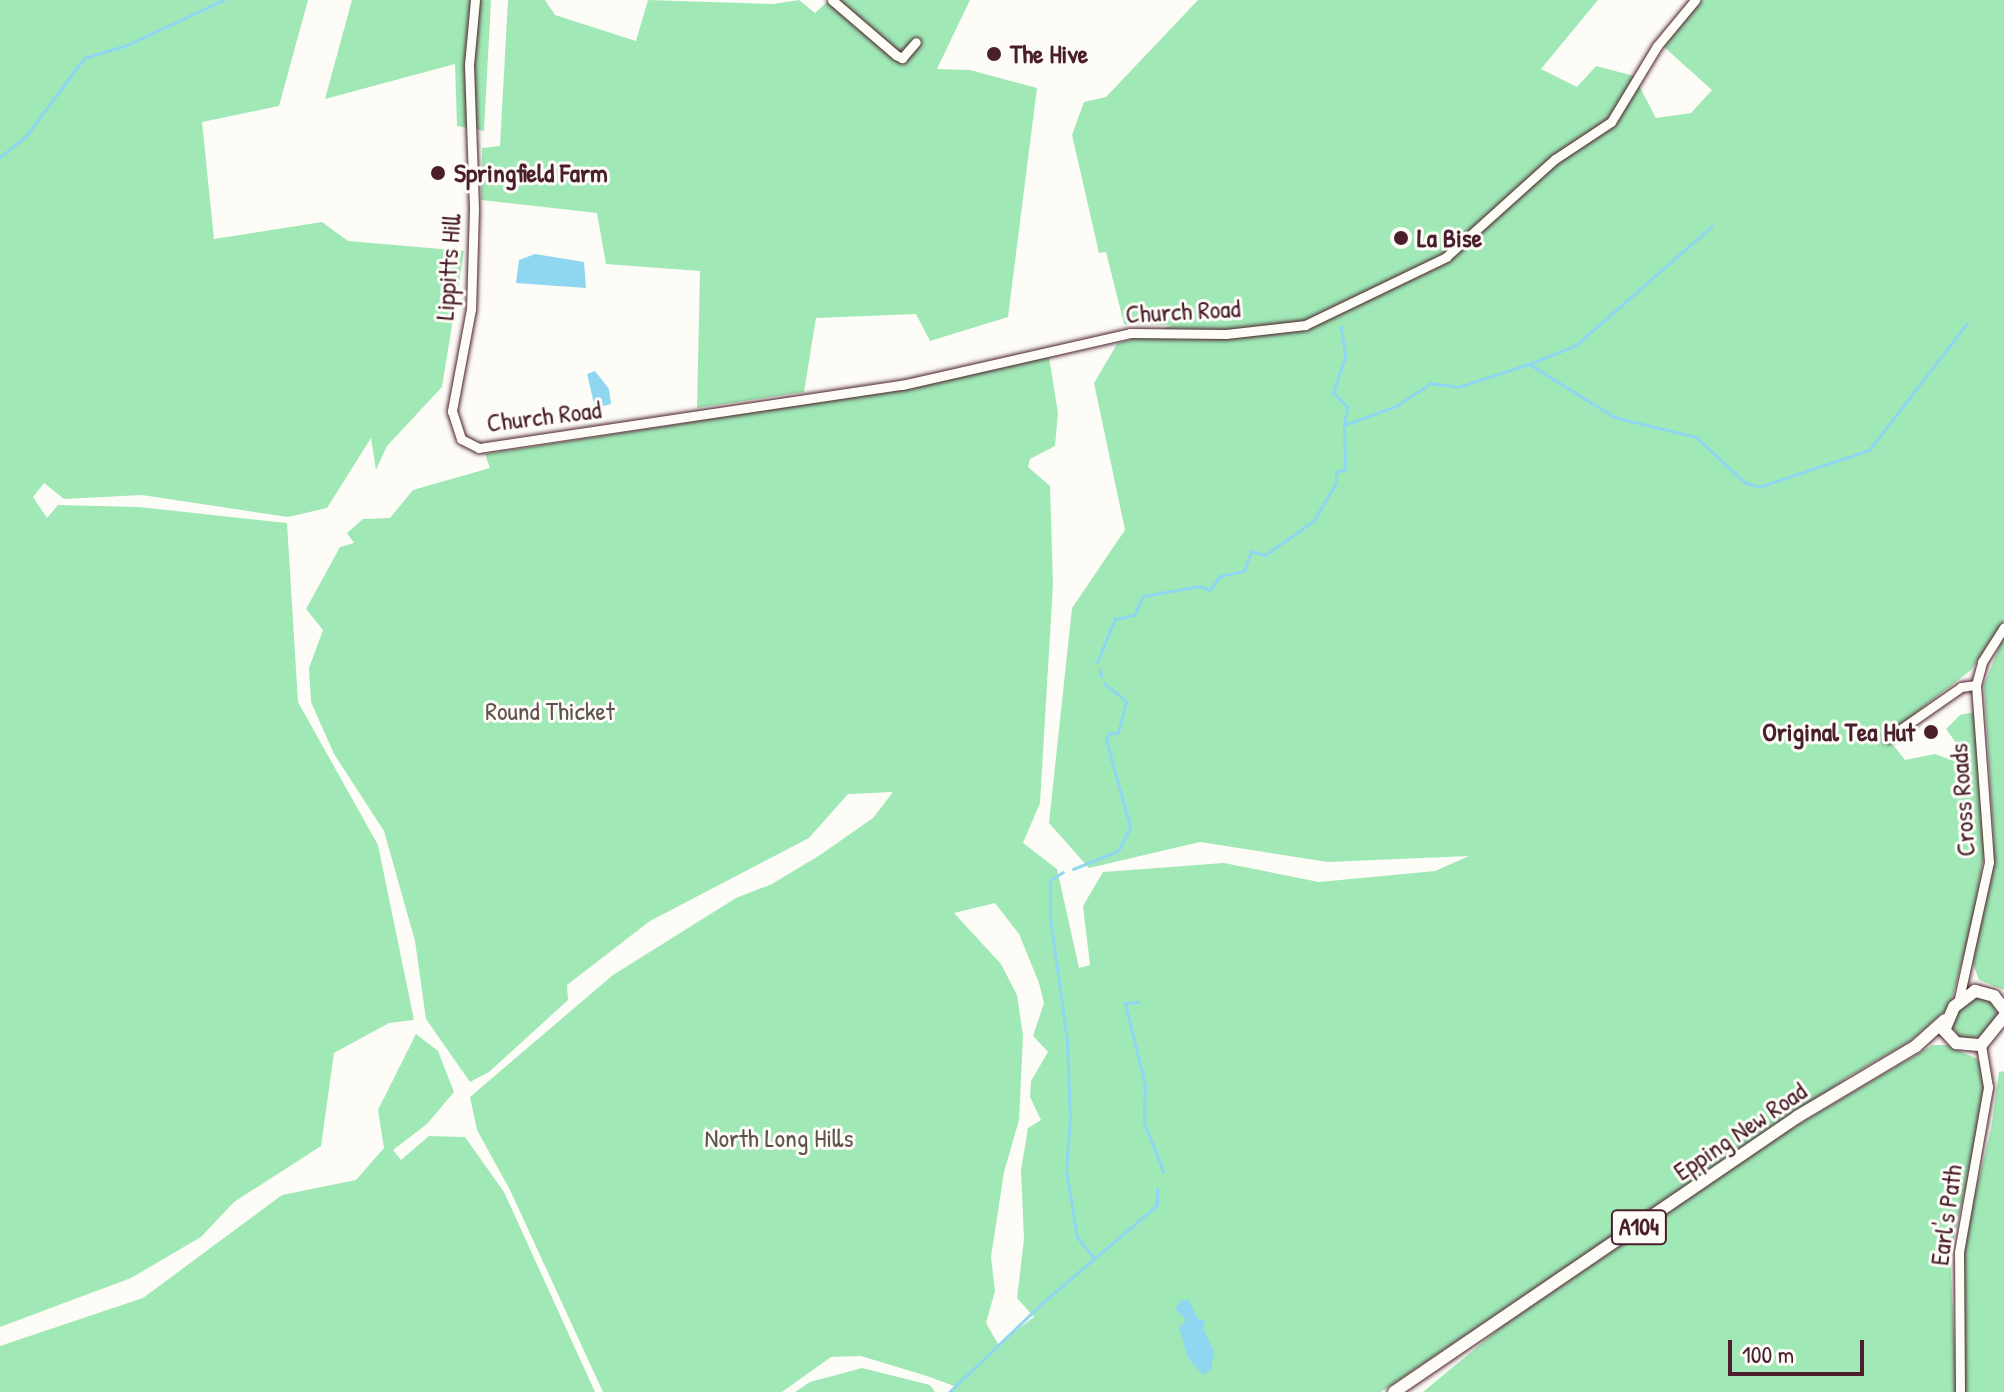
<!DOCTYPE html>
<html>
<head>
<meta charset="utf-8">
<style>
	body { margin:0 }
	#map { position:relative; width:2004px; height:1392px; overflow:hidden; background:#fdfcf7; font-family:"Patrick Hand",sans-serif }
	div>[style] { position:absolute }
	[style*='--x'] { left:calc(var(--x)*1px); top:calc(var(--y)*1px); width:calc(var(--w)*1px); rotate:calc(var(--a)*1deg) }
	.green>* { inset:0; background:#a0e9b7 }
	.water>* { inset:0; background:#8fd6f0 }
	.stream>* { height:3px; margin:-1.5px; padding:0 1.5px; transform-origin:1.5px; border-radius:1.5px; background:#8fd6f0 }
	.roads { filter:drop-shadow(0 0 2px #4a1f2b) drop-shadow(0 0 2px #4a1f2b) }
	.minor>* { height:9px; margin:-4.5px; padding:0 4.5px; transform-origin:4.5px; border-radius:4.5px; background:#fdfcf7 }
	.major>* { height:12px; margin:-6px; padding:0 6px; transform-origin:6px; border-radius:6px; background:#fdfcf7 }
	.dots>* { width:22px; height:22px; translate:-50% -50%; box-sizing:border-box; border:4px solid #fdfcf7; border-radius:50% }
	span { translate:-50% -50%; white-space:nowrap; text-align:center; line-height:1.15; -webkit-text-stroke:6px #fdfcf7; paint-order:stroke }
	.shield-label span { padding:2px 6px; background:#fdfcf7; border:2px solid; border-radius:6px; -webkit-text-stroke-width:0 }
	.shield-label { font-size:24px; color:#4a1f2b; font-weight:700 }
	.poi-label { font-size:26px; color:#4a1f2b; font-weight:700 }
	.left { translate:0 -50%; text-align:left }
	.right { translate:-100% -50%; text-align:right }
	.street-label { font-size:26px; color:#4a1f2b }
	.park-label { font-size:26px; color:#60524e }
	.scale { position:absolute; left:1728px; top:1340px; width:136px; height:36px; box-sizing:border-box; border:4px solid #4a1f2b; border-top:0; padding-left:10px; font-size:24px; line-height:28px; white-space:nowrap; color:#4a1f2b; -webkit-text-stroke:6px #fdfcf7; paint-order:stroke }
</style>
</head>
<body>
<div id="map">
	<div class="green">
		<i style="clip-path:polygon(0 0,308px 0,279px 106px,202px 122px,214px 239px,322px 222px,348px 241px,464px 251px,442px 387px,387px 446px,376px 470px,371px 438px,327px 508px,288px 517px,142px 495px,64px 499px,44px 483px,33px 497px,47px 518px,58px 505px,139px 507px,287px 523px,298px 702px,378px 845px,414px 1020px,389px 1023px,334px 1053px,321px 1146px,234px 1202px,201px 1237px,131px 1278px,0 1327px)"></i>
		<i style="clip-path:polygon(352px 0,491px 0,484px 131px,457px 126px,455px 64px,325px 99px)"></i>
		<i style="clip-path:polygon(508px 0,545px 0,555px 15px,636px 41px,648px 0,773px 4px,799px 0,815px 13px,829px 0,970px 0,937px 69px,970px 70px,1037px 88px,1008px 317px,930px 341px,916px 314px,816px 318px,804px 392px,697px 408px,700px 271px,606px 264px,597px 213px,481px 200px,482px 148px,500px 146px)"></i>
		<i style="clip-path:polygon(evenodd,1198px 0,1598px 0,1541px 69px,1577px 87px,1596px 66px,1634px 76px,1656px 118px,1691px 113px,1712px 90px,1664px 47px,1702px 0,2004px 0,2004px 621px,1971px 670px,1886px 736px,1905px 760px,1935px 754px,1957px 762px,1962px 751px,1946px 729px,1960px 715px,1974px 712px,1986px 842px,1973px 920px,1950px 1006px,1910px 1041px,1848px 1077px,1381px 1392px,949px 1392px,954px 1386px,927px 1376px,861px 1356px,831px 1357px,782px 1392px,603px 1392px,510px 1190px,477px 1130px,470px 1097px,613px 975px,736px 898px,772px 884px,820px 855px,873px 818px,893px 792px,848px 794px,809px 838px,650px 921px,567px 985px,568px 1000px,489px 1072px,470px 1082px,426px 1019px,415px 941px,384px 831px,334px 754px,311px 702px,309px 668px,323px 630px,306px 609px,340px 547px,354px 543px,347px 533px,363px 519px,390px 518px,413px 490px,490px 468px,485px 454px,717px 418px,1049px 357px,1058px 413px,1055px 446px,1030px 459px,1028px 467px,1050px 486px,1053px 584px,1040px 803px,1023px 843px,1057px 869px,1079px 968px,1090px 965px,1083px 906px,1103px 872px,1224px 863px,1319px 882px,1435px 871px,1469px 856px,1328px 862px,1200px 842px,1089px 868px,1049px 823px,1072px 608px,1125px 530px,1094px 383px,1117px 344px,1173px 325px,1124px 324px,1106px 252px,1099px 253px,1072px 135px,1084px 102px,1106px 97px,1198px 0,995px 903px,1019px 934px,1039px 983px,1044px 1003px,1033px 1036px,1048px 1052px,1031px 1081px,1030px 1097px,1041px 1120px,1028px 1128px,1021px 1170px,1024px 1239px,1017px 1298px,1034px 1317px,998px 1344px,986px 1323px,995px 1291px,991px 1257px,1004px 1172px,1019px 1120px,1023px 1036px,1017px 995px,1001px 964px,954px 913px,995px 903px)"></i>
		<i style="clip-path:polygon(2004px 635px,2004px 990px,1979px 980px,1971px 958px,1991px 881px,1994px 843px,1984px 685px)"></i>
		<i style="clip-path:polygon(1979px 997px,1992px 1003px,1997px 1015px,1984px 1034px,1963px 1041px,1950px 1024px,1964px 1001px)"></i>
		<i style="clip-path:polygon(416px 1034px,438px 1051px,454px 1092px,427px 1124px,393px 1150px,401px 1160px,429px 1136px,465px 1137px,504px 1192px,595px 1392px,0 1392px,0 1346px,143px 1298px,282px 1195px,356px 1180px,384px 1148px,378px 1110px)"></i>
		<i style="clip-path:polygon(1933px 1045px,1947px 1045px,1977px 1059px,1984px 1070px,1987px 1095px,1950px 1255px,1957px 1392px,1423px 1392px,1500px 1328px,1786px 1132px)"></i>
		<i style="clip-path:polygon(2004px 1071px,2004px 1392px,1963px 1392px,1960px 1256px,1991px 1129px,1999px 1072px)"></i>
		<i style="clip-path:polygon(862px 1368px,930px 1385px,935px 1392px,795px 1392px,810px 1382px)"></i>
	</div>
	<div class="water">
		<i style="clip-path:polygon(535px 254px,584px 262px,586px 288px,516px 283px,519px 260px)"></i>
		<i style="clip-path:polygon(595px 371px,609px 389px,611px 404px,595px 408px,587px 374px)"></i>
		<i style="clip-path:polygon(1182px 1300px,1189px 1300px,1198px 1319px,1205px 1320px,1203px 1328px,1214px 1352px,1211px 1370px,1203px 1375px,1188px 1358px,1179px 1328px,1186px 1320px,1175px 1309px)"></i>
	</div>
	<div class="stream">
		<i style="--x:0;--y:157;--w:33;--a:-39"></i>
		<i style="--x:26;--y:136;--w:97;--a:-53.4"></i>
		<i style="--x:84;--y:58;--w:45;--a:-16.8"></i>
		<i style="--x:127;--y:45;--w:106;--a:-25.1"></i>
		<i style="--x:1341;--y:327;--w:30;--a:82"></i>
		<i style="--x:1345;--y:357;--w:37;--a:109"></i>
		<i style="--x:1333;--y:392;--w:21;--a:47"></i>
		<i style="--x:1347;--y:407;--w:18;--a:99"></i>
		<i style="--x:1529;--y:364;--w:51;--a:-22"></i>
		<i style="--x:1576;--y:345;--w:181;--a:-41.2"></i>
		<i style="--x:1446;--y:385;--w:12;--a:9"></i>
		<i style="--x:1458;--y:387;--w:75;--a:-17.9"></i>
		<i style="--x:1529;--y:364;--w:100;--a:31.9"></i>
		<i style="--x:1614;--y:417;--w:84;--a:13.7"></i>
		<i style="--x:1696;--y:437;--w:66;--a:43.2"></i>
		<i style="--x:1744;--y:482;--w:16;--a:18"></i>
		<i style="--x:1759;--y:487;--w:116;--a:-18.6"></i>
		<i style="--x:1869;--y:450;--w:160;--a:-52.3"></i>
		<i style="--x:1314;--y:520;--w:43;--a:-59.3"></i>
		<i style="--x:1336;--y:483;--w:11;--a:-90"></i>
		<i style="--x:1336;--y:472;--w:9;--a:-18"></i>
		<i style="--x:1345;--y:469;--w:44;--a:-91.3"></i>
		<i style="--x:1344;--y:425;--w:55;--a:-20.1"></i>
		<i style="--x:1396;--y:406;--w:42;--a:-33.3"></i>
		<i style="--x:1431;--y:383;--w:13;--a:9"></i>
		<i style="--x:1097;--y:662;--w:47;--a:-67.3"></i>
		<i style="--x:1115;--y:619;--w:19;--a:-12"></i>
		<i style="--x:1134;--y:615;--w:21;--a:-65"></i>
		<i style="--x:1143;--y:596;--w:58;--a:-10"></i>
		<i style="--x:1200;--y:586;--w:11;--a:22"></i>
		<i style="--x:1210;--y:590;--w:17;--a:-54"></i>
		<i style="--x:1220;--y:576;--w:25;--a:-12"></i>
		<i style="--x:1244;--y:571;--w:21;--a:-71"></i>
		<i style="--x:1251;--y:551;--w:15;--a:16"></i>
		<i style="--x:1265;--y:555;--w:59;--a:-35.3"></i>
		<i style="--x:1100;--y:669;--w:7;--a:82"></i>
		<i style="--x:1073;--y:869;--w:48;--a:-21.8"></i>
		<i style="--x:1118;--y:851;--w:27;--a:-63"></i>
		<i style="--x:1130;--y:827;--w:90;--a:-105.4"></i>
		<i style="--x:1106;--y:740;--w:8;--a:-67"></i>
		<i style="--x:1109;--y:733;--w:9;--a:0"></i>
		<i style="--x:1118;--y:733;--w:33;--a:-76"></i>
		<i style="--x:1126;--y:701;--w:28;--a:-141"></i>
		<i style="--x:1063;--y:872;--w:15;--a:148"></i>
		<i style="--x:1050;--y:880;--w:38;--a:90"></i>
		<i style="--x:1050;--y:918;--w:123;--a:82.1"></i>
		<i style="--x:1067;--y:1040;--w:78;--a:87.8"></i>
		<i style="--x:1070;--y:1118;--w:52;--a:94.4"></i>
		<i style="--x:1066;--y:1170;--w:68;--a:80.7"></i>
		<i style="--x:1077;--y:1237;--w:26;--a:51"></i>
		<i style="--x:1138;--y:1002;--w:13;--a:176"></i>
		<i style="--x:1125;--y:1003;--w:84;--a:76.3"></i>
		<i style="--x:1145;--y:1085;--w:38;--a:92"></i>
		<i style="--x:1144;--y:1123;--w:52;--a:68.4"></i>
		<i style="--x:949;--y:1392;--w:129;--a:-43.7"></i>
		<i style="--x:1042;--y:1303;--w:151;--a:-40.4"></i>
		<i style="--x:1157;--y:1205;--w:16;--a:-90"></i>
	</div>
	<div class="roads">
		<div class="minor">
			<i style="--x:475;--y:0;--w:65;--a:95.3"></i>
			<i style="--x:469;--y:65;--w:144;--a:88"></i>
			<i style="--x:474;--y:209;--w:100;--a:91.7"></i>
			<i style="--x:471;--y:309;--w:104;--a:100.6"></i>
			<i style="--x:452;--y:411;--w:29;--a:72"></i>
			<i style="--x:461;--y:439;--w:20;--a:27"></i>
			<i style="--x:479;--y:448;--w:428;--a:-8.5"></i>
			<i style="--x:902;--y:385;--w:234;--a:-12.8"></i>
			<i style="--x:1130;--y:333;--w:96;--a:0.6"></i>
			<i style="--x:1226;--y:334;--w:80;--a:-6.5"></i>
			<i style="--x:1305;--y:325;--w:157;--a:-25.7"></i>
			<i style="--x:1446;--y:257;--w:147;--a:-42"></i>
			<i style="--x:1555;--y:159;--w:67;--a:-33.5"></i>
			<i style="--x:1611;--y:122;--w:89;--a:-58.8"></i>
			<i style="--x:1657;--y:46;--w:60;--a:-50.4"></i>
			<i style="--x:832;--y:0;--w:84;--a:40.7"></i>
			<i style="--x:896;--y:55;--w:7;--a:27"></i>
			<i style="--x:902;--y:58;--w:21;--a:-49"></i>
			<i style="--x:1888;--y:738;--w:89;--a:-34.9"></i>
			<i style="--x:1961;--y:687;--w:15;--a:-8"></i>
			<i style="--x:1958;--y:1003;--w:144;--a:-77.6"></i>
			<i style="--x:1989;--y:862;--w:177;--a:-94.2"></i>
			<i style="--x:1976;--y:685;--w:24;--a:-75"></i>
			<i style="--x:1982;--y:662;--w:41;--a:-57.8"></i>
			<i style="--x:1960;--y:1392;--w:140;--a:-90.4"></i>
			<i style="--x:1959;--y:1252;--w:168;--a:-80"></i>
			<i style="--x:1988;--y:1087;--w:43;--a:-99.5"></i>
		</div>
		<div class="major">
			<i style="--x:2004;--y:1009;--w:16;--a:-128"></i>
			<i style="--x:1994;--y:996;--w:20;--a:-165"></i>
			<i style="--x:1975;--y:991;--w:26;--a:143"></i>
			<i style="--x:1954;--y:1007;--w:25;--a:113"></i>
			<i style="--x:1944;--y:1030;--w:18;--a:47"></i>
			<i style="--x:1956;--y:1043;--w:25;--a:5"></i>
			<i style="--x:1981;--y:1045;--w:36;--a:-51"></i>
			<i style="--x:1394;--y:1392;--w:488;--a:-34.3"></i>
			<i style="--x:1797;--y:1117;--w:139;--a:-30.8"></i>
			<i style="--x:1916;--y:1046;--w:39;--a:-42"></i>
		</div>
	</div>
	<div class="dots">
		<i style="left:994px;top:54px;background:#4a1f2b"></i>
		<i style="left:438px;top:173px;background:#4a1f2b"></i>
		<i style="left:1401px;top:238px;background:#4a1f2b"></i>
		<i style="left:1931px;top:732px;background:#4a1f2b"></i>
	</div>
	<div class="shield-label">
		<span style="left:1639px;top:1227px">A104</span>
	</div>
	<div class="poi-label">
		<span class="left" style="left:1010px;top:54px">The Hive</span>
		<span class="left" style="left:454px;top:173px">Springfield Farm</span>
		<span class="left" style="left:1417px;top:238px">La Bise</span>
		<span class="right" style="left:1915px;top:732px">Original Tea Hut</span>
	</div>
	<div class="street-label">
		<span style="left:448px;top:267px;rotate:-86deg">Lippitts Hill</span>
		<span style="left:1183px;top:311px;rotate:-3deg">Church Road</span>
		<span style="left:544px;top:416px;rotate:-7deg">Church Road</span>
		<span style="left:1962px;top:800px;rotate:-94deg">Cross Roads</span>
		<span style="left:1740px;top:1131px;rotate:-34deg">Epping New Road</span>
		<span style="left:1946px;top:1215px;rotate:-82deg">Earl's Path</span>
	</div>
	<div class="park-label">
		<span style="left:550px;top:711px">Round Thicket</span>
		<span style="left:779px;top:1138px">North Long Hills</span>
	</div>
	<div class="scale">100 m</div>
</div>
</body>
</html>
